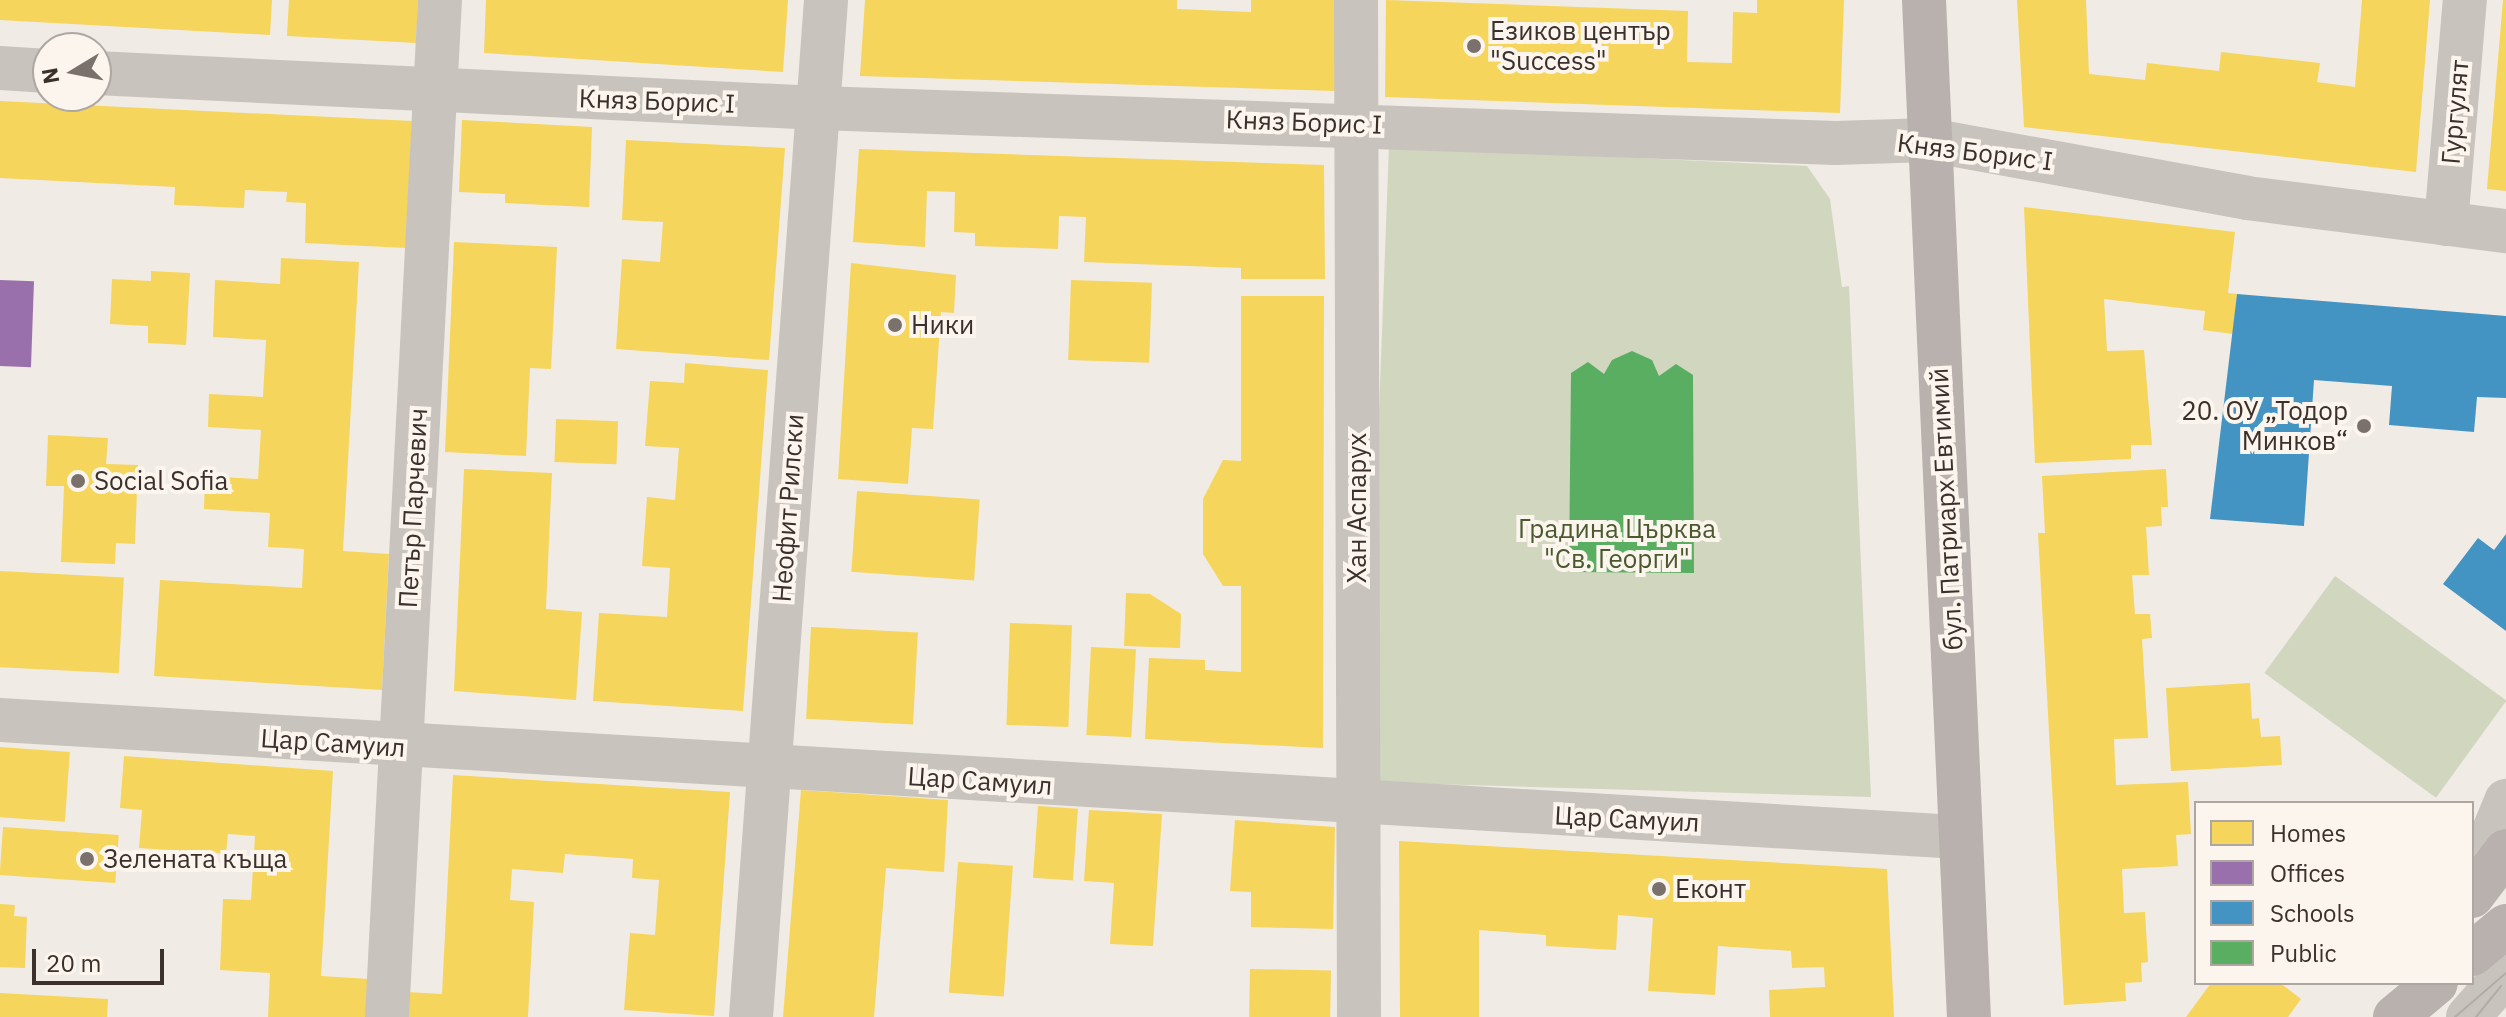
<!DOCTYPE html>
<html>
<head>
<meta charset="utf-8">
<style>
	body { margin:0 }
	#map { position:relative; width:2506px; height:1017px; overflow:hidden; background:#f0ebe5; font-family:"IBM Plex Sans",sans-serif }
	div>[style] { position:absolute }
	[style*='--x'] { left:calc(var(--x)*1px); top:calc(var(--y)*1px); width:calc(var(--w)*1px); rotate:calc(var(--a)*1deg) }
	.green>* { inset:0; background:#d1d6bf; transform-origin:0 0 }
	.homes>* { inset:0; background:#f6d55c; transform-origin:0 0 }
	.offices>* { inset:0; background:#9970ab; transform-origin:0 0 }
	.schools>* { inset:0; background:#4393c3 }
	.public>* { inset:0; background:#5aae61 }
	.minor>* { height:44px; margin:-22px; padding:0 22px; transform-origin:22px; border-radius:22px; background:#c9c3be }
	.major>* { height:44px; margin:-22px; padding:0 22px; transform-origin:22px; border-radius:22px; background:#b8b1ad }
	.tram>* { height:2px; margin:-1px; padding:0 1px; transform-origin:1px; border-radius:1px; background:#b1aca8 }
	.dots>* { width:22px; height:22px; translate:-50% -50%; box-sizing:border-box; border:4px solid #fbf5ee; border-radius:50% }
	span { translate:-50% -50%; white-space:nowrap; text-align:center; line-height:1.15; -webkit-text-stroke:8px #fbf5ee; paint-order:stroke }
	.poi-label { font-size:26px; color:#3b302b }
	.left { translate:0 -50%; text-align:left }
	.right { translate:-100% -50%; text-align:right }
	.street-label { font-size:26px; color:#3b302b }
	.park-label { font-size:26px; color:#4a5a2e }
	.legend { position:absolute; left:2194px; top:801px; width:280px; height:184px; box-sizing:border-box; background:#fbf5ee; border:2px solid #aea6a0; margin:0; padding:10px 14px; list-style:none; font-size:24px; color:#3b302b }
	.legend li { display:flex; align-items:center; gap:16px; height:40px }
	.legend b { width:40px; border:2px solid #aea6a0 }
	.north { position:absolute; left:32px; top:32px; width:80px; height:80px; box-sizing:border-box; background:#fbf5ee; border:2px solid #aea6a0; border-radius:50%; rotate:260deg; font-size:22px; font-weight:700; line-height:32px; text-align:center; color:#3b302b }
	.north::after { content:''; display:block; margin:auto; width:28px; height:36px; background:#7a716c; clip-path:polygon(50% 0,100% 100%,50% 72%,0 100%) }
	.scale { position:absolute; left:32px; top:949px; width:132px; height:36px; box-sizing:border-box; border:4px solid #3b302b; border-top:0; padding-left:10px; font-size:24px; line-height:28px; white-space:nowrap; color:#3b302b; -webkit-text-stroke:6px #fbf5ee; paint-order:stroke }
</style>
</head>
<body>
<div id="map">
	<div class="green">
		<i style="clip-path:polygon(1389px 146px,1807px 166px,1830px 199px,1842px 287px,1849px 286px,1871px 797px,1365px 782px)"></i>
		<i style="left:2335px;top:576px;width:212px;height:120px;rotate:36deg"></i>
	</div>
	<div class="homes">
		<i style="clip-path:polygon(0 0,272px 0,270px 35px,0 20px)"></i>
		<i style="clip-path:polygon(289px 0,418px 0,416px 43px,287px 36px)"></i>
		<i style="clip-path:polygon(486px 0,788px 0,783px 72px,484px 53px)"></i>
		<i style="clip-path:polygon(865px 0,1177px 0,1177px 9px,1251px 12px,1251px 0,1335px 0,1335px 91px,860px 76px)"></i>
		<i style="clip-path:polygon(1386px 0,1688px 11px,1687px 62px,1732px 63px,1733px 12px,1757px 13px,1757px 0,1844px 0,1840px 113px,1385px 97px)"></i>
		<i style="clip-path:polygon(2017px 0,2086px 0,2089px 74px,2145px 80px,2147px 63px,2219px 71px,2221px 52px,2320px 63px,2317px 82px,2355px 87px,2362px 0,2430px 0,2416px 172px,2024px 127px)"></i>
		<i style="clip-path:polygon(2503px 0,2506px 0,2506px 191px,2487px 189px)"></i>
		<i style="clip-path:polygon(0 101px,412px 121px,406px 248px,305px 243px,306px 203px,286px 202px,287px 192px,245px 190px,244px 208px,174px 205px,175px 187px,0 178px)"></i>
		<i style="clip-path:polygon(462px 120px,592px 127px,589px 207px,505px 203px,505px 194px,459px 192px)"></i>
		<i style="clip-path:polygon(626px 140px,785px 148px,769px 360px,616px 349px,622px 259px,660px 262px,663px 222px,622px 220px)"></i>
		<i style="clip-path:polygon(859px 149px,1324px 165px,1325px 279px,1241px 279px,1241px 268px,1084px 262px,1086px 217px,1059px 216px,1058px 249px,975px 246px,975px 233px,954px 232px,955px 192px,927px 191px,925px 247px,853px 242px)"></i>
		<i style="clip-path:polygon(2024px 207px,2235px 232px,2228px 293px,2237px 294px,2233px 334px,2203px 330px,2205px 311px,2104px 299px,2107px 351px,2144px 350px,2152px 445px,2131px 445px,2131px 459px,2035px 463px)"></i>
		<i style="clip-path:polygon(454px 242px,557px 247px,551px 369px,530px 368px,526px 456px,445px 452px)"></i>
		<i style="clip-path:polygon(281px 258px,359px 262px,343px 551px,389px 554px,382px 690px,154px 676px,160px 580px,302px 588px,304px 549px,268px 547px,270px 513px,204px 509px,205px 476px,258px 479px,261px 430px,208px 427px,209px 394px,263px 397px,266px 340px,213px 337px,215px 280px,280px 284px)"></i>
		<i style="clip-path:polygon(851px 263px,956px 275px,954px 313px,941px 312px,933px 429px,912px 428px,908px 484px,838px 479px)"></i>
		<i style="clip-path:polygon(151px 271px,190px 273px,186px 345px,148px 343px,148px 326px,110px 324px,112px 279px,151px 281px)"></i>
		<i style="left:1071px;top:280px;width:81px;height:80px;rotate:2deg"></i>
		<i style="clip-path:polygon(1241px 296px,1324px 296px,1323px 748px,1145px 739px,1149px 658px,1205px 660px,1205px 670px,1241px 672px,1241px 586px,1223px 586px,1203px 554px,1203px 499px,1223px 460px,1241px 461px)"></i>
		<i style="clip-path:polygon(685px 363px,768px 370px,743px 711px,593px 701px,599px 613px,667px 617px,670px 568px,642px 566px,647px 497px,675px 500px,679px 448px,645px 446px,650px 381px,684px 383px)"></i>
		<i style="left:556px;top:419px;width:62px;height:43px;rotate:2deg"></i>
		<i style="clip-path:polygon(48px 435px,108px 438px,106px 464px,138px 465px,135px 544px,116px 543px,115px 564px,61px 562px,64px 486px,46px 486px)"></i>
		<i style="clip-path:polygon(464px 469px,552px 473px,546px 609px,582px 612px,576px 700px,454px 691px)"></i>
		<i style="clip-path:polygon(2166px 469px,2168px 507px,2161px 507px,2162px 526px,2146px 527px,2149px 575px,2132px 575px,2135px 614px,2150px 614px,2152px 638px,2142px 639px,2148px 738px,2114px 739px,2116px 785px,2188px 782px,2191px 834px,2176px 835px,2178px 866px,2122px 869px,2124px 913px,2145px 912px,2148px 962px,2141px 963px,2142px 982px,2125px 983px,2126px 1001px,2064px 1005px,2038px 533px,2045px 533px,2042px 476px)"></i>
		<i style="left:857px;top:491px;width:123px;height:81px;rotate:4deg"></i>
		<i style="left:0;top:571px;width:124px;height:96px;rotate:3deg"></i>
		<i style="clip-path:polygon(1126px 593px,1150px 594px,1181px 614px,1180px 648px,1124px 646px)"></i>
		<i style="left:1010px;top:623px;width:62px;height:102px;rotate:2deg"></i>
		<i style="left:811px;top:627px;width:107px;height:92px;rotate:3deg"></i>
		<i style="left:1091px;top:647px;width:45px;height:88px;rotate:3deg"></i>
		<i style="clip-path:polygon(2250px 683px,2252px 719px,2259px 718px,2261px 737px,2280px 736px,2282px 765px,2171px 771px,2166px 688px)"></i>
		<i style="left:0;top:747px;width:70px;height:70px;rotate:4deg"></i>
		<i style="clip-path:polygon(124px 756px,333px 771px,321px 976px,369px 979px,367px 1017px,268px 1017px,270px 973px,220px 970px,223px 899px,251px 900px,255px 836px,228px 834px,226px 854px,139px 848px,142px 810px,120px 808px)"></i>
		<i style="clip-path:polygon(453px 775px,730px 792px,714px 1016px,624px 1010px,630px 933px,655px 935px,659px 880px,632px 878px,633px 859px,565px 854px,563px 873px,512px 869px,510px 900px,534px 902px,528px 1017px,405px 1017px,406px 992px,442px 994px)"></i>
		<i style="clip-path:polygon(801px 790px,948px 800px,944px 872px,886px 868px,874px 1017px,783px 1017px)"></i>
		<i style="left:1038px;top:806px;width:40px;height:72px;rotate:4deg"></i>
		<i style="clip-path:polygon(1089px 810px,1162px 814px,1153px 946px,1110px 944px,1114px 883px,1084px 881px)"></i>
		<i style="clip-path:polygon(1235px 820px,1335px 827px,1333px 929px,1251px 927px,1251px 892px,1230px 891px)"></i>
		<i style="left:3px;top:827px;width:116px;height:48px;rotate:4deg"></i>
		<i style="clip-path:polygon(1399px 841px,1887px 869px,1894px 1017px,1770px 1017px,1769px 990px,1825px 987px,1824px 967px,1792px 968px,1791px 951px,1718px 946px,1715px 995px,1648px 991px,1653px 918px,1618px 915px,1616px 950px,1546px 946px,1546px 935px,1479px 930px,1479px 1017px,1400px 1017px)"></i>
		<i style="left:958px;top:862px;width:55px;height:131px;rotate:4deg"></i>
		<i style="clip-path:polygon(0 904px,15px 905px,14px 916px,27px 917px,25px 968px,0 967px)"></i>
		<i style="left:1250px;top:969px;width:81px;height:48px;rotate:1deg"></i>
		<i style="clip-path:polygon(2211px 983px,2280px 983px,2301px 999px,2288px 1017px,2186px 1017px)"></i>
		<i style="clip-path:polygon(0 993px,108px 999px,107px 1017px,0 1017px)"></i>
	</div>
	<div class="offices">
		<i style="left:0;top:280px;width:34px;height:86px;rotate:2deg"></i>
	</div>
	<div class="schools">
		<i style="clip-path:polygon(2237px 294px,2506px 316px,2506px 398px,2477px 397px,2474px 432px,2389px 425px,2392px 386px,2314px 380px,2304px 526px,2210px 519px)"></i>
		<i style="clip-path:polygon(2506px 534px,2506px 631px,2443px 584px,2478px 538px,2494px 550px)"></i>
	</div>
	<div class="public">
		<i style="clip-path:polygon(1632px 351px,1652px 360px,1659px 376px,1676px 364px,1693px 375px,1694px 573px,1569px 572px,1571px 373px,1588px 362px,1604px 374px,1612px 360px)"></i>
	</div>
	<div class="minor">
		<i style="--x:1356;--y:0;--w:1017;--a:89.83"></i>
		<i style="--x:0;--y:68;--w:48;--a:3.6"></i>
		<i style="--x:96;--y:73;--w:723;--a:2.78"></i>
		<i style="--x:818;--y:108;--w:1018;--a:1.97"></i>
		<i style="--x:1835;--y:143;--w:94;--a:-1.8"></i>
		<i style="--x:1929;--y:140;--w:323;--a:10.3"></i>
		<i style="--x:2247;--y:198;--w:261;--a:7.3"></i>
		<i style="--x:2446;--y:224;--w:225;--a:-85.2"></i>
		<i style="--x:0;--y:720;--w:1963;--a:3.42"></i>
		<i style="--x:2472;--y:884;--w:90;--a:-67.7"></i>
		<i style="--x:387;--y:1017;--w:1018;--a:-87.02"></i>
		<i style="--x:751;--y:1017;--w:1020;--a:-85.78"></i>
		<i style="--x:2468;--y:1017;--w:57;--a:-48.5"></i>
	</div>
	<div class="major">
		<i style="--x:1924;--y:0;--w:1018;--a:87.47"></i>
		<i style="--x:2472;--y:896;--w:56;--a:-52.9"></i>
		<i style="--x:2472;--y:954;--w:44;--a:-39.5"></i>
		<i style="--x:2395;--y:1017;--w:53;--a:-39.7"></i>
	</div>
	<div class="tram">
		<i style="--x:2455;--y:1017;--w:67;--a:-40.8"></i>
		<i style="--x:2476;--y:1017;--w:40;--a:-51"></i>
	</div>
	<div class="dots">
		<i style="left:1474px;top:46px;background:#7a716c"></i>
		<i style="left:895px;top:325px;background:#7a716c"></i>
		<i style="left:2364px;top:426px;background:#7a716c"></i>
		<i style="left:78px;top:481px;background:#7a716c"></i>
		<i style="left:87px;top:859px;background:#7a716c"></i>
		<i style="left:1659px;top:889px;background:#7a716c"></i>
	</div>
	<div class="poi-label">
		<span class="left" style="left:1490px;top:46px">Езиков център<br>"Success"</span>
		<span class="left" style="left:911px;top:325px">Ники</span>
		<span class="right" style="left:2348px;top:426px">20. ОУ „Тодор<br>Минков“</span>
		<span class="left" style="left:94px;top:481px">Social Sofia</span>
		<span class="left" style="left:103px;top:859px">Зелената къща</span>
		<span class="left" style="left:1675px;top:889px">Еконт</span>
	</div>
	<div class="street-label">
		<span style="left:657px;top:101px;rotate:2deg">Княз Борис I</span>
		<span style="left:2455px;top:112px;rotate:-85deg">Гургулят</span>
		<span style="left:1304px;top:122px;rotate:2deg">Княз Борис I</span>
		<span style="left:1975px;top:152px;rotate:7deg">Княз Борис I</span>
		<span style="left:413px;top:508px;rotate:-87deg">Петър Парчевич</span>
		<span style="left:788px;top:508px;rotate:-86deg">Неофит Рилски</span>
		<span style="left:1357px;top:508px;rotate:-90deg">Хан Аспарух</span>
		<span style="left:1946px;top:509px;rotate:-93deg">бул. Патриарх Евтимий</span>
		<span style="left:333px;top:743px;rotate:4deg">Цар Самуил</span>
		<span style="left:980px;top:781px;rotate:4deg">Цар Самуил</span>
		<span style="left:1627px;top:819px;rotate:3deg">Цар Самуил</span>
	</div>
	<div class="park-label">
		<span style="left:1617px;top:544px">Градина Църква<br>"Св. Георги"</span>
	</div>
	<ul class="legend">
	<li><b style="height:22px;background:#f6d55c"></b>Homes</li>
	<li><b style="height:22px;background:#9970ab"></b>Offices</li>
	<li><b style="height:22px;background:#4393c3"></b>Schools</li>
	<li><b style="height:22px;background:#5aae61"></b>Public</li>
	</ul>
	<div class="north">N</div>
	<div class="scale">20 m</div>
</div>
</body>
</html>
